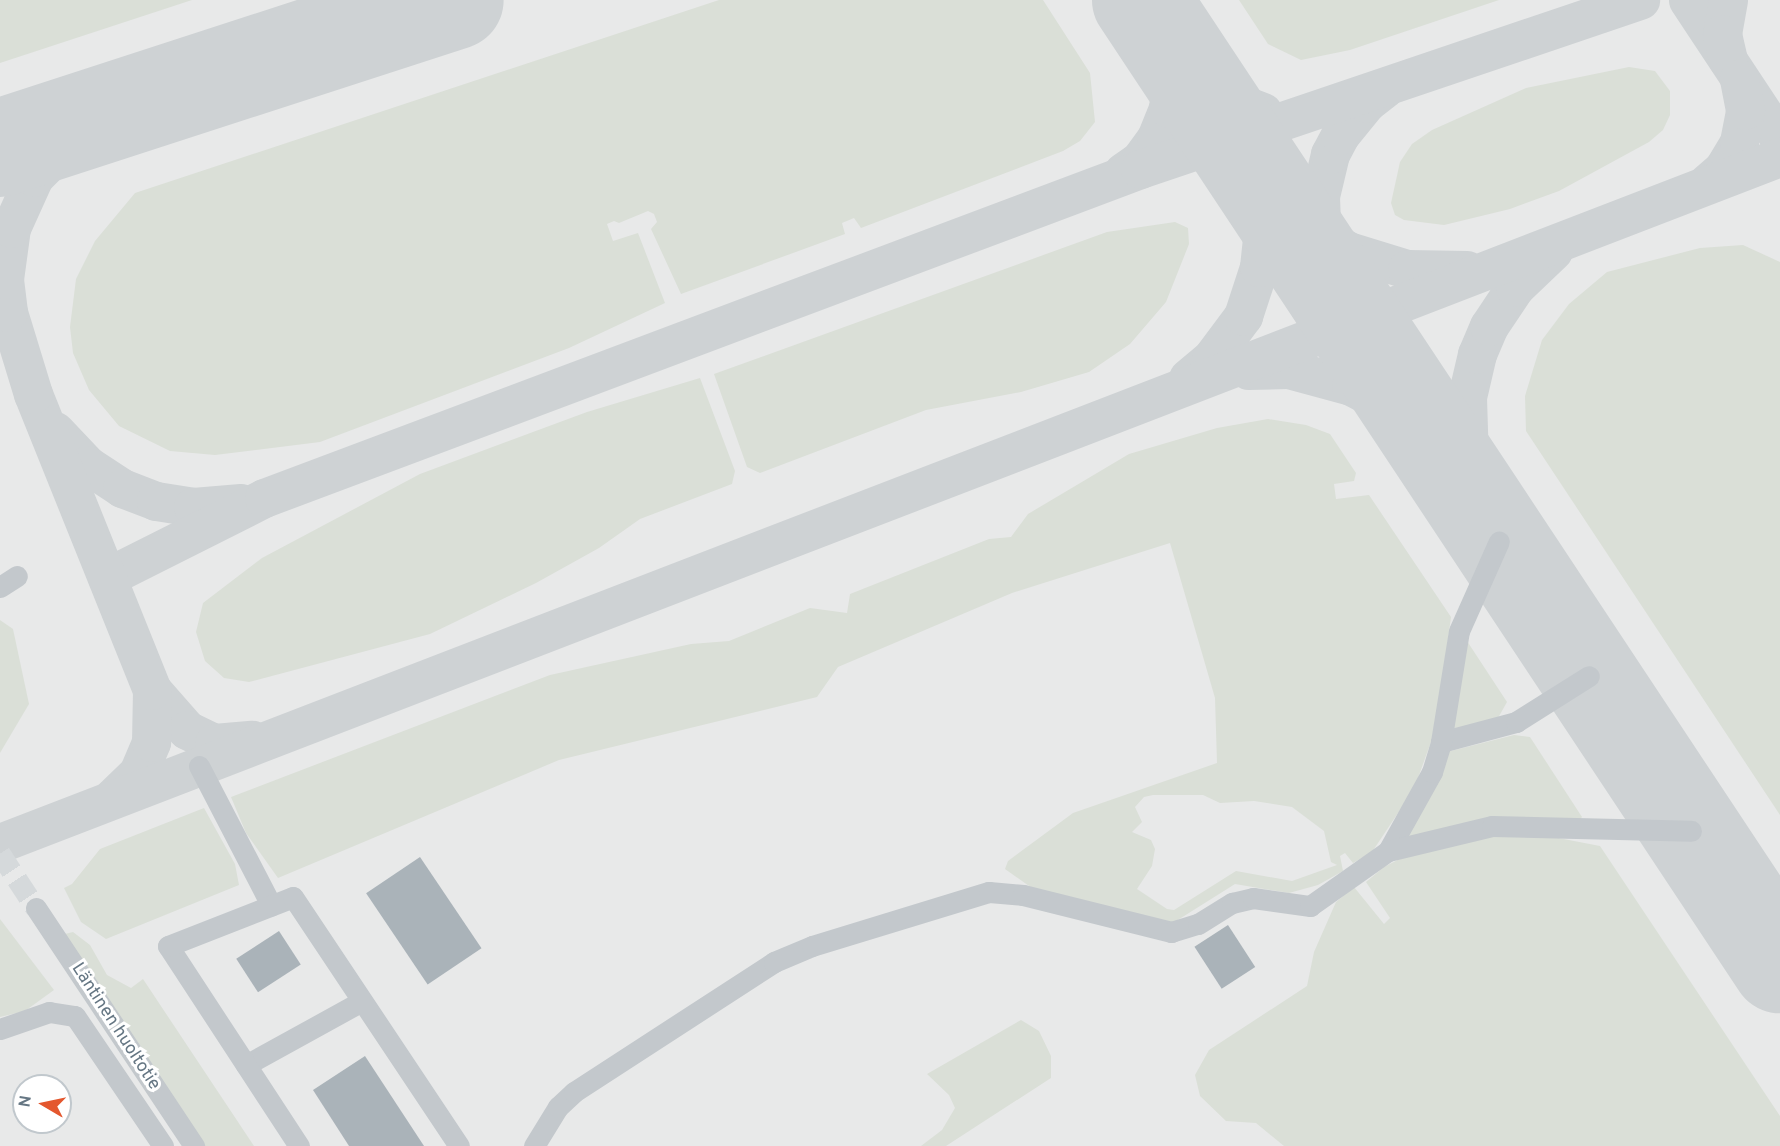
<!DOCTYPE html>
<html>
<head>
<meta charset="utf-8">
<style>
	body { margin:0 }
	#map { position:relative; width:1780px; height:1146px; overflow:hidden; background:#fafaf8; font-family:Overpass,sans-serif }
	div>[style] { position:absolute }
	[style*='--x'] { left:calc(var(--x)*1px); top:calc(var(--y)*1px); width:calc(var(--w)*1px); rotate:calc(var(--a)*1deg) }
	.built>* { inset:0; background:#e8e9e9 }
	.green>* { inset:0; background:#dadfd7 }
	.taxiway>* { height:39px; margin:-19.5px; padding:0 19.5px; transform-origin:19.5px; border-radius:19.5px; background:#ced2d4 }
	.runway>* { height:98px; margin:-49px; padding:0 49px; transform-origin:49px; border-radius:49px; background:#ced2d4 }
	.building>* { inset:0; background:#aab3b9; transform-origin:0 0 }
	.minor-tunnel>* { height:21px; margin-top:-10.5px; transform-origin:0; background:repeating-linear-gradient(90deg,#d5d9db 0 21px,transparent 0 31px) }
	.minor>* { height:21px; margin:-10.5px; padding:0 10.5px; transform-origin:10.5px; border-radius:10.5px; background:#c3c8cc }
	span { translate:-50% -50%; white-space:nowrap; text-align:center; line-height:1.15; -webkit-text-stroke:6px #fff; paint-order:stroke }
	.street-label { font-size:18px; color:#657683 }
	.north { position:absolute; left:12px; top:1074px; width:60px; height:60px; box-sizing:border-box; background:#fff; border:2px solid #c1c8cd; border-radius:50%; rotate:279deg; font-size:16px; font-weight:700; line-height:24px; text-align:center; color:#657683 }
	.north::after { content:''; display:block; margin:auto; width:21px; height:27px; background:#e4572e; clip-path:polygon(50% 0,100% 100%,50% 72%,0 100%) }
</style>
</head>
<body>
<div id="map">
	<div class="built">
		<i style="clip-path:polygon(evenodd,0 0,1780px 0,1780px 1146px,0 1146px,0 0,24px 1086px,60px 1086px,60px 1122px,24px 1122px,24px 1086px)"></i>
	</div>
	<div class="green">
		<i style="clip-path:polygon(0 0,192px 0,0 63px)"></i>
		<i style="clip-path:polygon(719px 0,1043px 0,1090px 73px,1095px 122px,1080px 141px,1063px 151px,861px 228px,854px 218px,842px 223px,845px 234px,681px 294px,651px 229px,657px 222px,654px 214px,648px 211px,619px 223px,614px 221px,607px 224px,613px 241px,638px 233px,665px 303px,569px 348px,320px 442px,215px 455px,170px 451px,119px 426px,89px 390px,73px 353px,70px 327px,76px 279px,95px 241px,135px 193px)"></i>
		<i style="clip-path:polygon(1239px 0,1499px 0,1350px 50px,1301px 60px,1268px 44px)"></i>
		<i style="clip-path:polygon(1629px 67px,1655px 71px,1670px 91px,1670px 115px,1663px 130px,1649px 142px,1559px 191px,1510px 209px,1444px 225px,1404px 220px,1395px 215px,1391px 203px,1400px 162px,1412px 144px,1432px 130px,1526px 88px)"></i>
		<i style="clip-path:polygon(1175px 222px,1188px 228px,1189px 244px,1166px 302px,1130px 344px,1089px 372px,1021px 392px,926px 410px,760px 473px,747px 467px,714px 374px,1107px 232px)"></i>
		<i style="clip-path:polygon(1743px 245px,1780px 262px,1780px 815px,1526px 431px,1525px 396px,1542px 340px,1569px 304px,1607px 272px,1700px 248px)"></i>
		<i style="clip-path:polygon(700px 378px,735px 471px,732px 484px,640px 519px,599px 548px,536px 583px,430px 634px,249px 682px,224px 678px,205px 661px,196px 632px,203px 603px,262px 558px,420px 474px,587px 412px)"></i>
		<i style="clip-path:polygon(evenodd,1268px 419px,1306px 425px,1330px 434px,1356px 473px,1354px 481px,1334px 484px,1336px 499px,1369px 495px,1451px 617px,1436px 728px,1414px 789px,1372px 852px,1353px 863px,1345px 853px,1340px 856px,1343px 871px,1318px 885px,1289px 893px,1235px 884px,1173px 923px,1032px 888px,1005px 869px,1008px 861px,1073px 813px,1217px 763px,1215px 698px,1170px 543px,1012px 593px,838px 667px,817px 697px,559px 760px,278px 878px,246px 833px,231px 797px,550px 675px,691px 644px,729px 641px,810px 608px,847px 613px,850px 594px,989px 539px,1011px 537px,1028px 514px,1129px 454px,1217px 428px,1268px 419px,1153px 795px,1203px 795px,1220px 803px,1254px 801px,1292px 807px,1324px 831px,1331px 862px,1337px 865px,1292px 881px,1236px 871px,1174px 910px,1167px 909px,1137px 889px,1152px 866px,1155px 849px,1151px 840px,1132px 832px,1142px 822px,1135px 807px,1144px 797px,1153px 795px)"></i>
		<i style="clip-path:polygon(0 620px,13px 629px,29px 704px,0 753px)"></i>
		<i style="clip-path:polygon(1467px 641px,1507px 702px,1498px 718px,1453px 730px)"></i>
		<i style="clip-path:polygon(1514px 735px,1530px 737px,1582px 817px,1579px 821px,1405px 840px,1447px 752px)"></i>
		<i style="clip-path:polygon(204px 808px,235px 864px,239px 885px,106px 939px,81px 922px,64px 888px,72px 884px,100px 849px)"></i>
		<i style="clip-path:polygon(1497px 833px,1543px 835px,1600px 846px,1780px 1116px,1780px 1146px,1284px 1146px,1256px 1123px,1226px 1121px,1200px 1096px,1195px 1075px,1209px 1050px,1307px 986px,1314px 952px,1336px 902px,1354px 887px,1384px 924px,1390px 918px,1366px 882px,1384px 867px,1417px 850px)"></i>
		<i style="clip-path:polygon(0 919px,54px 990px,25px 1011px,0 1017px)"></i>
		<i style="clip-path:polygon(73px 932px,90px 945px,107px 975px,131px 988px,143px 979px,254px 1146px,204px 1146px,65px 934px)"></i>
		<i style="clip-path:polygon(1021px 1020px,1039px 1031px,1051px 1056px,1051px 1078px,946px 1146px,921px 1146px,942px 1130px,955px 1108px,949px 1095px,927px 1074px)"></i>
	</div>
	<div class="taxiway">
		<i style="--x:1688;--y:0;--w:167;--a:56.5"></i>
		<i style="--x:1728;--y:0;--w:35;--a:100"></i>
		<i style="--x:1722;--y:34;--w:26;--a:77"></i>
		<i style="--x:1171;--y:45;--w:67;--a:47.4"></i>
		<i style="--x:1216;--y:94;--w:50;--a:21"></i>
		<i style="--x:1251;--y:165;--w:80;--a:47.5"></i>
		<i style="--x:1305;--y:224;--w:51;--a:32.1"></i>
		<i style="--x:1348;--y:251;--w:62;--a:17"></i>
		<i style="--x:1407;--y:269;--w:60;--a:1"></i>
		<i style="--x:1123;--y:172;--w:21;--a:-35"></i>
		<i style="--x:1140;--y:160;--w:27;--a:-54"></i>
		<i style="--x:1156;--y:138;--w:32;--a:-68"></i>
		<i style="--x:1168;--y:108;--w:33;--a:-83"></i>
		<i style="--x:1172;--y:75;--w:57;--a:-107.5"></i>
		<i style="--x:1707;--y:183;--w:21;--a:-41"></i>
		<i style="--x:1723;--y:169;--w:31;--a:-59"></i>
		<i style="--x:1739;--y:142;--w:33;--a:-79"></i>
		<i style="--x:1745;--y:110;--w:32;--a:-101"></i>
		<i style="--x:1344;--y:305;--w:58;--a:-112.2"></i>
		<i style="--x:1322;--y:251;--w:55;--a:-92.1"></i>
		<i style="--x:1320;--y:196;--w:43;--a:-76.6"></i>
		<i style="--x:1330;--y:154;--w:21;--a:-62"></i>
		<i style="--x:1340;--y:135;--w:41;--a:-50.9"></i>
		<i style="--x:1366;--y:103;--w:24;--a:-38"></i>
		<i style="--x:1248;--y:370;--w:40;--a:-1.4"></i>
		<i style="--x:1288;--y:369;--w:65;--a:15.1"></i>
		<i style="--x:1351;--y:386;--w:45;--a:27.7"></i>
		<i style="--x:1391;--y:407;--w:45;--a:41.4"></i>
		<i style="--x:1425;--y:437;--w:41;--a:50.9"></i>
		<i style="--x:1188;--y:378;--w:30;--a:-40"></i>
		<i style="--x:1211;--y:359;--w:54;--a:-53.3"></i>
		<i style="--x:1243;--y:316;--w:52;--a:-71.9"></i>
		<i style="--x:1259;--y:267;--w:30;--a:-84"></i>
		<i style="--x:1262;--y:237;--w:51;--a:-99.1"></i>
		<i style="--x:1254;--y:187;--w:77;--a:-116.9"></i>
		<i style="--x:55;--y:431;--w:47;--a:46.7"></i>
		<i style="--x:87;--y:465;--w:42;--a:33.3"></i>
		<i style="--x:122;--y:488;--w:36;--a:21"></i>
		<i style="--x:156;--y:501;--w:37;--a:9"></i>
		<i style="--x:193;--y:507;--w:48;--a:-4.8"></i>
		<i style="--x:1499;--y:541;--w:46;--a:-116"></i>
		<i style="--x:1479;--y:500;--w:40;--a:-104.4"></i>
		<i style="--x:1469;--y:461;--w:64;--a:-91.8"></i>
		<i style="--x:1467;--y:397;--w:44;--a:-76.9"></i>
		<i style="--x:1477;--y:354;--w:30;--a:-67"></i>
		<i style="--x:1489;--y:326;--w:47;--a:-56.3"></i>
		<i style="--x:1515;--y:287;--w:52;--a:-43.5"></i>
		<i style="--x:107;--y:577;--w:176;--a:-26.7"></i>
		<i style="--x:264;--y:498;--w:936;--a:-20.58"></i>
		<i style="--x:1140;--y:169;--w:528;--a:-18.68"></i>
		<i style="--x:152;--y:690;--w:53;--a:48.8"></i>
		<i style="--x:187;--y:730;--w:30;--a:26"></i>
		<i style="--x:214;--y:743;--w:38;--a:-5"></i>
		<i style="--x:112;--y:798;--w:36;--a:-44"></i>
		<i style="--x:138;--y:773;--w:34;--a:-67"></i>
		<i style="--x:151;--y:742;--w:52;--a:-88.9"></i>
		<i style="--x:152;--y:690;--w:319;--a:-111.9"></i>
		<i style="--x:33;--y:394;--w:86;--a:-107"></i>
		<i style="--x:8;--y:312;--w:33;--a:-97"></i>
		<i style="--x:4;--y:279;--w:51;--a:-82.2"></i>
		<i style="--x:11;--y:228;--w:56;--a:-65.7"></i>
		<i style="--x:34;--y:177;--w:64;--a:-45"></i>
		<i style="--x:79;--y:132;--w:51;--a:-28.1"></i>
		<i style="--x:0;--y:843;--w:1908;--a:-21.08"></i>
	</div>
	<div class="runway">
		<i style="--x:1141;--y:0;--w:1157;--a:56.46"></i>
		<i style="--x:0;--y:148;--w:478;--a:-18"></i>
	</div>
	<div class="building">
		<i style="left:420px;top:857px;width:110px;height:65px;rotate:56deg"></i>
		<i style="left:1228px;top:925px;width:50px;height:40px;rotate:57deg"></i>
		<i style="left:279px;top:931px;width:40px;height:51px;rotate:57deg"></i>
		<i style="clip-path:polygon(365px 1056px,424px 1146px,349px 1146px,313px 1090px)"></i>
	</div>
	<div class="minor-tunnel">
		<i style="--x:0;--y:853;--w:66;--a:56.8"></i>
	</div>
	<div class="minor">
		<i style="--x:0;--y:587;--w:20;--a:-33"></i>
		<i style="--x:1441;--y:742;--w:78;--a:-14.9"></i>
		<i style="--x:1516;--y:722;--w:86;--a:-32.2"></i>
		<i style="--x:199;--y:766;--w:157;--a:62.6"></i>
		<i style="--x:1388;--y:851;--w:90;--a:-60.9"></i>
		<i style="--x:1432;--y:772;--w:31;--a:-73"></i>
		<i style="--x:1441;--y:742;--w:112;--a:-80.8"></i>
		<i style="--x:1459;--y:631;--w:98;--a:-66"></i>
		<i style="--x:36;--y:908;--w:286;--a:56.4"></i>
		<i style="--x:0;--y:1029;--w:52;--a:-19.1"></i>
		<i style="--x:49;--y:1012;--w:26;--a:9"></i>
		<i style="--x:75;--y:1016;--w:157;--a:55.9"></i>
		<i style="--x:246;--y:1065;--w:132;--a:-28.9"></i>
		<i style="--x:299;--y:1146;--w:239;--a:-123.2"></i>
		<i style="--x:168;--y:946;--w:134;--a:-21.4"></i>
		<i style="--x:293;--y:897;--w:299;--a:56.3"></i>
		<i style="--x:534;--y:1146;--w:46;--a:-58.4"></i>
		<i style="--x:558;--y:1107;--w:22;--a:-43"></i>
		<i style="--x:574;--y:1092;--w:239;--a:-33"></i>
		<i style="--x:774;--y:962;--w:41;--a:-22.8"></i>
		<i style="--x:812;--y:946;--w:185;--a:-17"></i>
		<i style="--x:989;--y:892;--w:34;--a:5"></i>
		<i style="--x:1023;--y:895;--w:153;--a:14"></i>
		<i style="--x:1171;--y:932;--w:28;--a:-17"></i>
		<i style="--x:1198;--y:924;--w:40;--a:-32"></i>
		<i style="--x:1232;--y:903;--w:22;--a:-13"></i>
		<i style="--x:1253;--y:898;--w:58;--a:8"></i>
		<i style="--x:1310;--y:906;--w:95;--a:-35.2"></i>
		<i style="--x:1388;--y:851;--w:107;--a:-13.5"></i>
		<i style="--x:1492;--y:826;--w:199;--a:1.4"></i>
	</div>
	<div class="street-label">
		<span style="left:115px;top:1027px;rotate:57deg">Läntinen huoltotie</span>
	</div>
	<div class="north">N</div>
</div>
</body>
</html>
